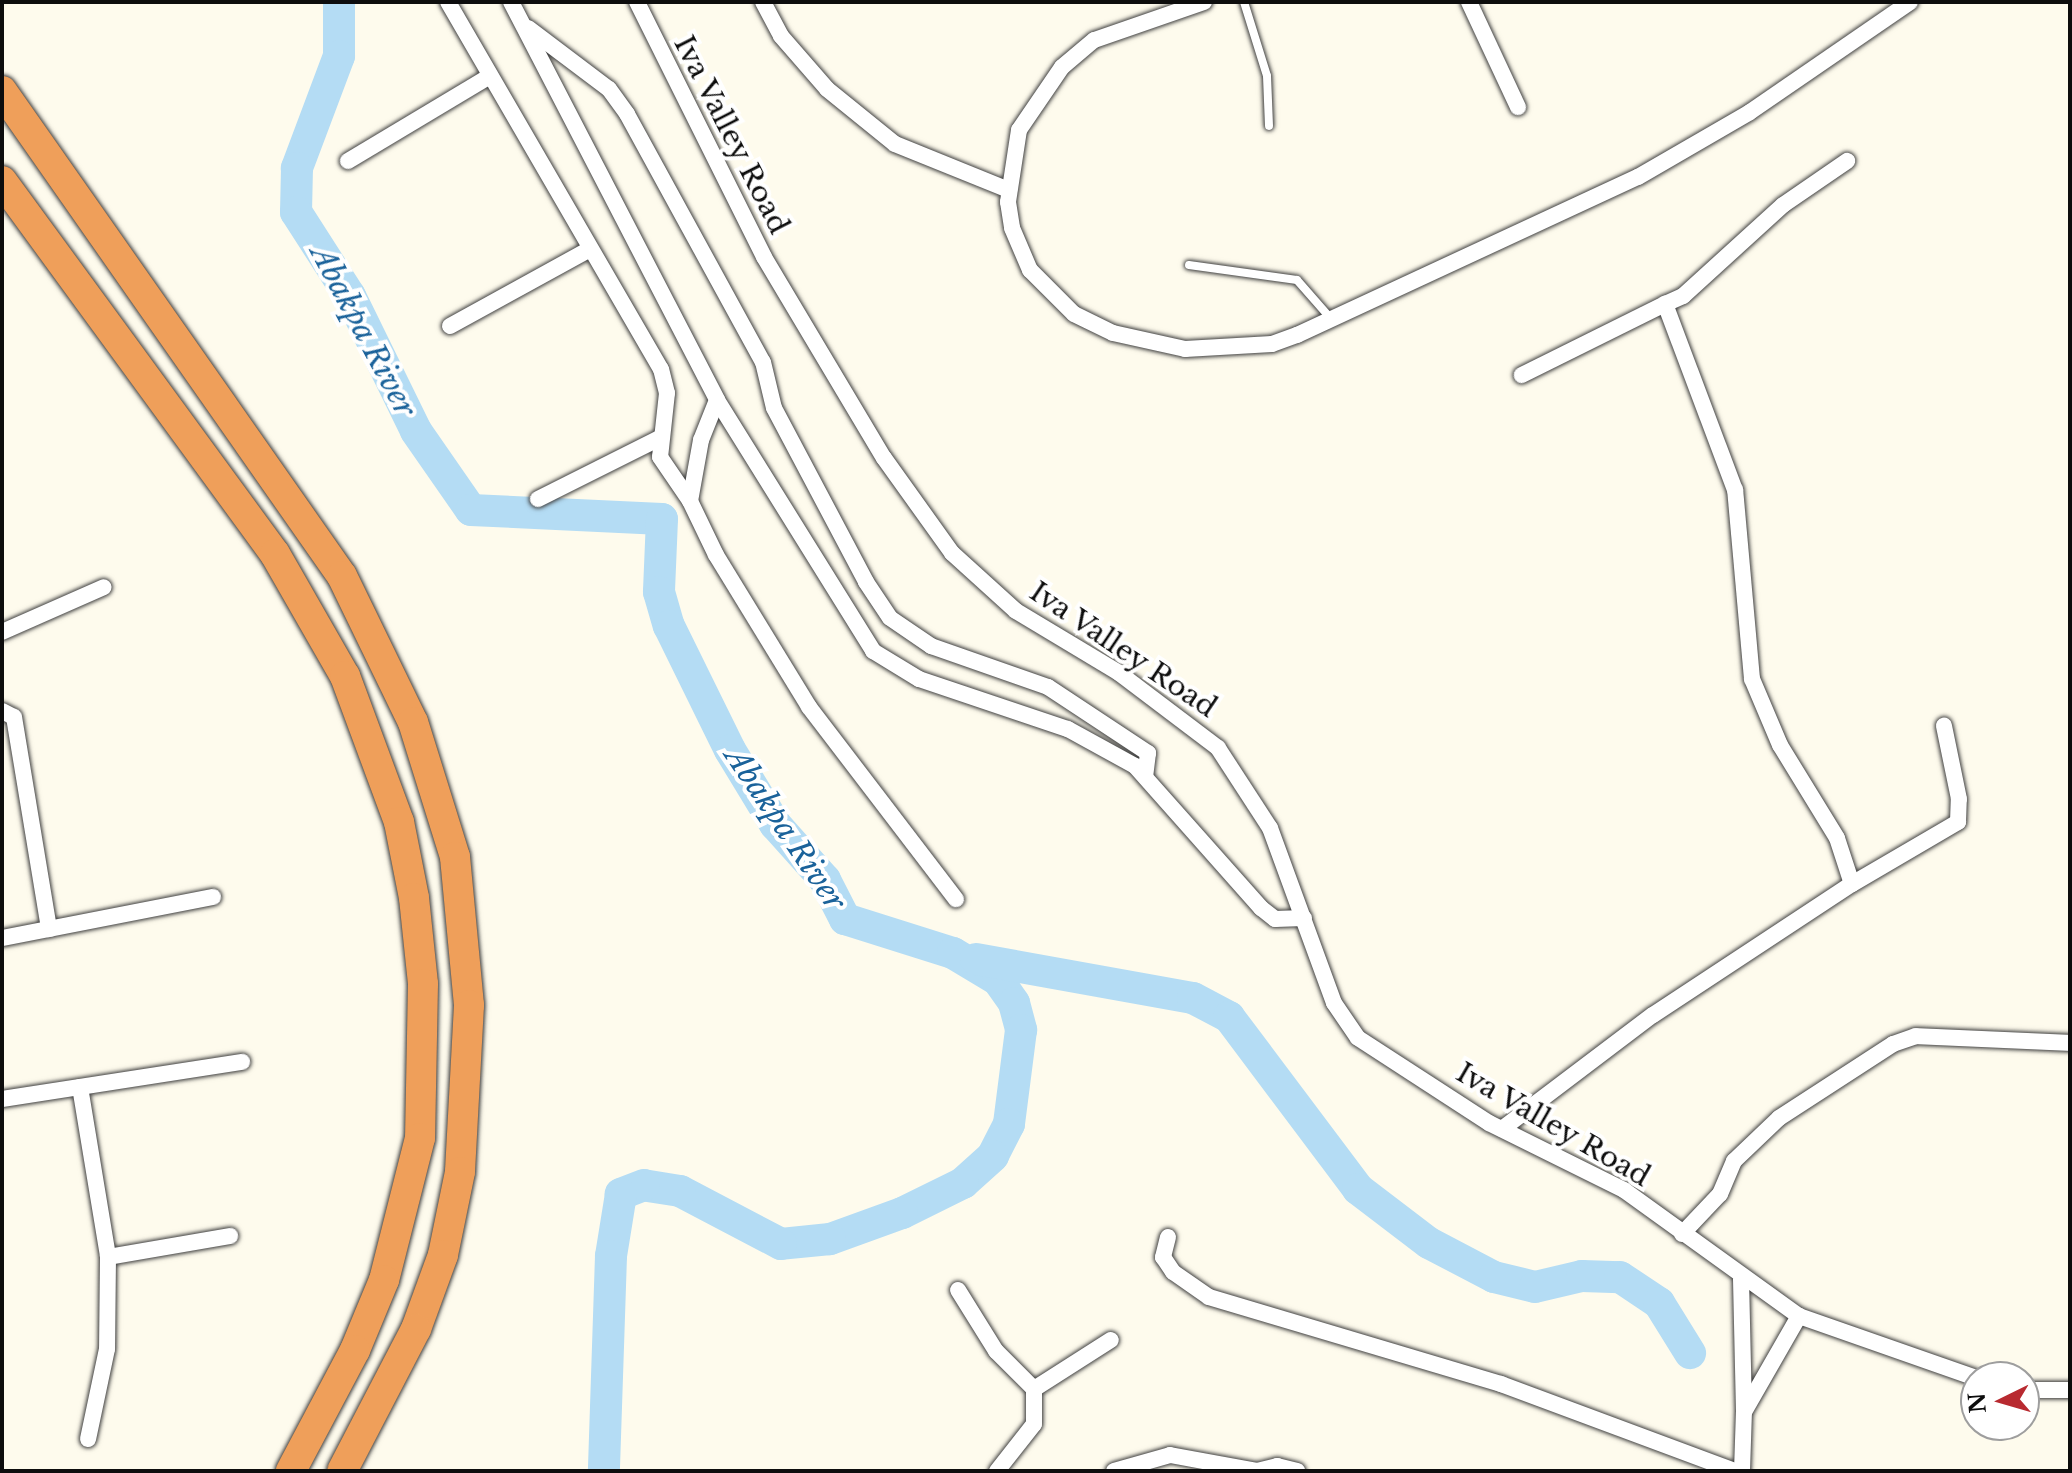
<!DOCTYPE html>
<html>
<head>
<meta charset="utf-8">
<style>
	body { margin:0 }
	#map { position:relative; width:2072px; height:1473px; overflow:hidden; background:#fefbed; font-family:"Libre Baskerville",serif }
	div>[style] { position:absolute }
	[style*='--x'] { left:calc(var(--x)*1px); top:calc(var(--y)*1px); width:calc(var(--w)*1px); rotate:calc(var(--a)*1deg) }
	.river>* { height:32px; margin:-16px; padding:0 16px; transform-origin:16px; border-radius:16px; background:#b4dcf4 }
	.roads { filter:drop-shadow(0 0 2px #404040) drop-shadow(0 0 2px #404040) }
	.lane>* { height:8px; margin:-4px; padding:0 4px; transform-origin:4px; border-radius:4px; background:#fff }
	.street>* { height:16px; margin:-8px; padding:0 8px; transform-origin:8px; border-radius:8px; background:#fff }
	.highway>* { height:30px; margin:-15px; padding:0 15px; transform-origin:15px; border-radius:15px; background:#ef9f5a }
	span { translate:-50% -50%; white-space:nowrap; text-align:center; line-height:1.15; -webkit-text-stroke:8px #fff; paint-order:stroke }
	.street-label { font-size:28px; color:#0d0d0d }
	.water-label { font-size:30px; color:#1a629a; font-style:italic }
	.frame { position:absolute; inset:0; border:4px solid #0d0d0d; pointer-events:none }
	.north { position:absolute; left:1960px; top:1361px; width:80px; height:80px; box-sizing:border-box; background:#fff; border:2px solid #9e9e9e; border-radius:50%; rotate:265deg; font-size:22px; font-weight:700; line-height:32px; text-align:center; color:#0d0d0d }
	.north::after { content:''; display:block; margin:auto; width:28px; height:36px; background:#b82a30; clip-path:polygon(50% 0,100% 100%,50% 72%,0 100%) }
</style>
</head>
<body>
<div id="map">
	<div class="river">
		<i style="--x:339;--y:2;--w:54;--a:90"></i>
		<i style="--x:339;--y:56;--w:120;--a:110.6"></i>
		<i style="--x:297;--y:168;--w:44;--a:91.3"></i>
		<i style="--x:296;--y:212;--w:100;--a:57.3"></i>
		<i style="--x:350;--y:296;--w:150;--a:63.9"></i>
		<i style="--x:416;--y:431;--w:96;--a:55.2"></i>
		<i style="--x:471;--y:510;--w:191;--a:2.7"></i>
		<i style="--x:662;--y:519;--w:73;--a:92.4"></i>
		<i style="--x:659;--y:592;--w:35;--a:74"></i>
		<i style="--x:669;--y:626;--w:138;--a:63.8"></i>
		<i style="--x:730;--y:750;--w:87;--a:58.7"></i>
		<i style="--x:775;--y:824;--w:75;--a:48.2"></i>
		<i style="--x:825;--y:880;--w:44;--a:62.9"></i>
		<i style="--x:845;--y:919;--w:113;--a:17.5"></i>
		<i style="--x:953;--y:953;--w:52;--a:31"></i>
		<i style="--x:998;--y:980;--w:28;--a:55"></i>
		<i style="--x:1014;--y:1003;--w:28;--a:75"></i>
		<i style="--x:1021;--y:1030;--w:95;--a:97.3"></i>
		<i style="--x:1009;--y:1124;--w:36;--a:117"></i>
		<i style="--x:993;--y:1156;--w:40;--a:138"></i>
		<i style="--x:963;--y:1183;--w:68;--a:153.8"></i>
		<i style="--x:902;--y:1213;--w:77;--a:160.1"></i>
		<i style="--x:830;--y:1239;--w:49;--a:174.2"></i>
		<i style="--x:781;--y:1244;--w:114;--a:-152.3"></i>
		<i style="--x:680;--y:1191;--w:36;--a:-171"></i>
		<i style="--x:644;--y:1185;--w:25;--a:159"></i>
		<i style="--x:621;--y:1194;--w:63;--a:99.2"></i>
		<i style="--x:611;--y:1256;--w:215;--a:91.9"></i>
		<i style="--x:976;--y:959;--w:220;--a:10.2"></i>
		<i style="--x:1193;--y:998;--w:41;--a:27.8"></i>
		<i style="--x:1229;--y:1017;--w:215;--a:53.1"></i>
		<i style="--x:1358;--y:1189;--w:89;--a:37.3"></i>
		<i style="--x:1429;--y:1243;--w:73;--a:27.6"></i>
		<i style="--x:1494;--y:1277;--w:42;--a:13.7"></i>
		<i style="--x:1535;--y:1287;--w:48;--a:-13.2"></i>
		<i style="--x:1582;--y:1276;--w:38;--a:2"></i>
		<i style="--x:1620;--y:1277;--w:47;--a:33.7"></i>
		<i style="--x:1659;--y:1303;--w:59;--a:58.2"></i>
	</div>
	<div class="roads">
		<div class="lane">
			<i style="--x:1244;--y:2;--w:77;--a:72.7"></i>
			<i style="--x:1267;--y:76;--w:50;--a:87.7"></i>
			<i style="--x:1189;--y:265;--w:109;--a:7.9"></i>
			<i style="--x:1297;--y:280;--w:55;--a:48.7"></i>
		</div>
		<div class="street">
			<i style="--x:448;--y:2;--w:424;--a:59.9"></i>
			<i style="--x:661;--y:369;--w:25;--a:76"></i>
			<i style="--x:667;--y:393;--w:64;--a:96.2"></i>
			<i style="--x:660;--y:457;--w:53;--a:55.7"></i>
			<i style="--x:511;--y:2;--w:448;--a:62.6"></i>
			<i style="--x:717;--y:400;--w:296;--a:58.1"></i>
			<i style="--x:873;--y:651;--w:54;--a:31.3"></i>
			<i style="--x:919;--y:679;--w:157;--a:18.6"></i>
			<i style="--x:1068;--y:729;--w:77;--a:28.9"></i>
			<i style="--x:1135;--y:766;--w:190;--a:48.4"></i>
			<i style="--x:1261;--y:908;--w:18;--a:38"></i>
			<i style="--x:1275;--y:919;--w:29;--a:-2"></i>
			<i style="--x:637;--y:2;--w:285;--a:63.5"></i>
			<i style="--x:764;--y:257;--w:234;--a:59.2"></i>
			<i style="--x:884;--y:458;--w:117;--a:54.4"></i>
			<i style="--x:952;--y:553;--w:86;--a:42.2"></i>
			<i style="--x:1016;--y:611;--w:120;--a:31"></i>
			<i style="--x:1119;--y:673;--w:124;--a:37.1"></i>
			<i style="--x:1218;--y:748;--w:95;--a:57"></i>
			<i style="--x:1270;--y:828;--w:186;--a:69.9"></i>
			<i style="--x:1334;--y:1003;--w:42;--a:55.6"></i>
			<i style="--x:1358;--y:1038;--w:156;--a:33"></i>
			<i style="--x:1489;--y:1123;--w:151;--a:26.4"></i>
			<i style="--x:1624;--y:1190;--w:216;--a:35.8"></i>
			<i style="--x:1799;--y:1316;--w:188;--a:19.3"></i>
			<i style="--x:763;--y:2;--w:38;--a:62"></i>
			<i style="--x:781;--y:36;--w:70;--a:49"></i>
			<i style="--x:827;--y:89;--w:87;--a:39"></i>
			<i style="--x:895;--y:144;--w:123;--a:22"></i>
			<i style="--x:1204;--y:2;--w:116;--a:160.9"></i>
			<i style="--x:1094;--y:40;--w:42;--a:139.8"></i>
			<i style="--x:1062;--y:67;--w:76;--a:124.3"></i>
			<i style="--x:1019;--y:130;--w:73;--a:98.7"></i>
			<i style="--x:1008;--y:202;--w:26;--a:81"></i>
			<i style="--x:1012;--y:228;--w:46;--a:66.8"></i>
			<i style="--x:1030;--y:270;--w:62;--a:45"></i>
			<i style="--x:1074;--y:314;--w:43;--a:26"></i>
			<i style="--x:1113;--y:333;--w:74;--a:12.5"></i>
			<i style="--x:1185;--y:349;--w:87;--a:-3.3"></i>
			<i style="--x:1272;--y:344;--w:27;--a:-20"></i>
			<i style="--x:1297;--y:335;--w:376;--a:-24.9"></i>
			<i style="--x:1638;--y:177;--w:129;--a:-30.1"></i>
			<i style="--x:1750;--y:112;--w:194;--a:-34.5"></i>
			<i style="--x:1469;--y:2;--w:116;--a:65"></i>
			<i style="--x:528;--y:28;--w:101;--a:37"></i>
			<i style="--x:609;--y:89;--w:31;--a:54"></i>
			<i style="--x:627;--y:114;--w:283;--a:61.3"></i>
			<i style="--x:763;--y:362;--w:47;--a:76.6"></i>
			<i style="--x:774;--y:408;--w:197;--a:62.1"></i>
			<i style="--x:866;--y:582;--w:43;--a:56.3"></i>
			<i style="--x:890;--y:618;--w:50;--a:34.3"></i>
			<i style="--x:931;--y:646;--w:124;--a:19.3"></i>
			<i style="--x:1048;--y:687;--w:120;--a:33.4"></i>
			<i style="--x:1148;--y:753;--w:23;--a:97"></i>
			<i style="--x:348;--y:161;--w:165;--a:-30.9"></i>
			<i style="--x:1665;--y:304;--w:20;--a:-24"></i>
			<i style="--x:1683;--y:296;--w:135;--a:-42.3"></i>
			<i style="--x:1783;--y:205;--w:78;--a:-34.5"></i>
			<i style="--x:450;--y:326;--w:158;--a:-28.8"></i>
			<i style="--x:717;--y:400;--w:43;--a:111.8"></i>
			<i style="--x:701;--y:440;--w:62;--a:100.2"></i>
			<i style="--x:690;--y:501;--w:60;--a:64.3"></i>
			<i style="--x:716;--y:555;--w:178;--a:58.5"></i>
			<i style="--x:809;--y:707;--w:242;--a:52.6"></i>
			<i style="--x:538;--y:499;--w:136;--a:-26.6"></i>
			<i style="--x:2;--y:632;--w:111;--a:-23.8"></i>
			<i style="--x:2;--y:711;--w:13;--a:27"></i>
			<i style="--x:14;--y:717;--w:215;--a:80.6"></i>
			<i style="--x:1852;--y:884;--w:123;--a:-30.3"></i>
			<i style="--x:1958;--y:822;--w:23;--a:-88"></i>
			<i style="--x:1959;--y:799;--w:75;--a:-101.6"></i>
			<i style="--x:2;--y:938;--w:215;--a:-11"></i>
			<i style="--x:80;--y:1087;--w:172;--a:80.6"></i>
			<i style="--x:108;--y:1257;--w:92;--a:90.6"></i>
			<i style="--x:107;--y:1349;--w:92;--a:101.9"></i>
			<i style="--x:2;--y:1099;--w:243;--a:-8.8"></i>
			<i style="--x:1502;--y:1129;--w:189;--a:-37.1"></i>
			<i style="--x:1653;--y:1015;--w:238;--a:-33.4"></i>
			<i style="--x:1852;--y:884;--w:48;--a:-108.1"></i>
			<i style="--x:1837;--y:838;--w:109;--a:-121.5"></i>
			<i style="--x:1780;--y:745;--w:72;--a:-113"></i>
			<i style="--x:1752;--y:679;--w:190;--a:-95.1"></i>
			<i style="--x:1735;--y:490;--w:199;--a:-110.6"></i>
			<i style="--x:1665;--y:304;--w:160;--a:153.6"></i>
			<i style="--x:1682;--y:1234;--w:55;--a:-46.5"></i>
			<i style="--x:1720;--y:1194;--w:36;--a:-67"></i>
			<i style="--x:1734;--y:1161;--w:62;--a:-43.7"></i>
			<i style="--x:1779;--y:1118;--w:136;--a:-33"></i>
			<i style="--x:1893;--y:1044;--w:24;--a:-19"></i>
			<i style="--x:1916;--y:1036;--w:154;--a:2.6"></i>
			<i style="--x:1168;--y:1237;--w:21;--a:104"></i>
			<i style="--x:1163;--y:1257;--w:18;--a:56"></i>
			<i style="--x:1173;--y:1272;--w:44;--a:34.8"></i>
			<i style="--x:1209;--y:1297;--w:305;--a:16.6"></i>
			<i style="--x:1501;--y:1384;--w:250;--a:20.4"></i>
			<i style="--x:108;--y:1257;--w:124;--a:-9.8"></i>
			<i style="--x:1741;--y:1279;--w:131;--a:88.7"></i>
			<i style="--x:958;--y:1290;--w:72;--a:58.1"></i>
			<i style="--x:996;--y:1351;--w:54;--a:45"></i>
			<i style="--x:1034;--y:1389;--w:35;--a:90"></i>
			<i style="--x:1034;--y:1424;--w:60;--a:128.2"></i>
			<i style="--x:1034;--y:1389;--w:91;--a:-32.5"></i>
			<i style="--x:2024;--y:1390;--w:46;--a:0"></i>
			<i style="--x:1114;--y:1471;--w:58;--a:-15.9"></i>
			<i style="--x:1170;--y:1455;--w:88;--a:10.4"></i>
			<i style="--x:1257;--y:1471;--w:21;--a:-14"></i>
			<i style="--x:1277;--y:1466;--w:21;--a:14"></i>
			<i style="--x:1742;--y:1471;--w:59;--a:-88.1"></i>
			<i style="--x:1744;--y:1412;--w:111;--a:-60.2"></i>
		</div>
		<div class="highway">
			<i style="--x:2;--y:91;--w:592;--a:54.97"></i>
			<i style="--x:342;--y:576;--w:162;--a:64.1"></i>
			<i style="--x:413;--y:722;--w:141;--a:72.7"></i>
			<i style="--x:455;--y:857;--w:149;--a:84.6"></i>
			<i style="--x:469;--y:1005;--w:167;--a:93.1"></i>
			<i style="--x:460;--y:1172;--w:85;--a:101.6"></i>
			<i style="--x:443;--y:1255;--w:79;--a:110"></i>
			<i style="--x:416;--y:1329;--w:160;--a:117.5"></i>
			<i style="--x:2;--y:181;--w:462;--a:53.8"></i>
			<i style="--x:275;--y:554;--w:141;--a:60.2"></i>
			<i style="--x:345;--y:676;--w:156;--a:69.7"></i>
			<i style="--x:399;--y:822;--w:77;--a:78.8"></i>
			<i style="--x:414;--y:898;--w:86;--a:84"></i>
			<i style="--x:423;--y:984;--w:154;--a:91.1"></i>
			<i style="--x:420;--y:1138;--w:146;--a:104.2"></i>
			<i style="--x:384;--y:1280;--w:76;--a:112.5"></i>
			<i style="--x:355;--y:1350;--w:137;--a:117.9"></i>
		</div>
	</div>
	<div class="street-label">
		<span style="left:731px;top:135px;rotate:63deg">Iva Valley Road</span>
		<span style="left:1123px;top:650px;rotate:34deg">Iva Valley Road</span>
		<span style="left:1553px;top:1125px;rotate:30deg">Iva Valley Road</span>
	</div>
	<div class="water-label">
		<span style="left:363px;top:331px;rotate:62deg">Abakpa River</span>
		<span style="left:785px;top:829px;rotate:56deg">Abakpa River</span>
	</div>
	<div class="frame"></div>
	<div class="north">N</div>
</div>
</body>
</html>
